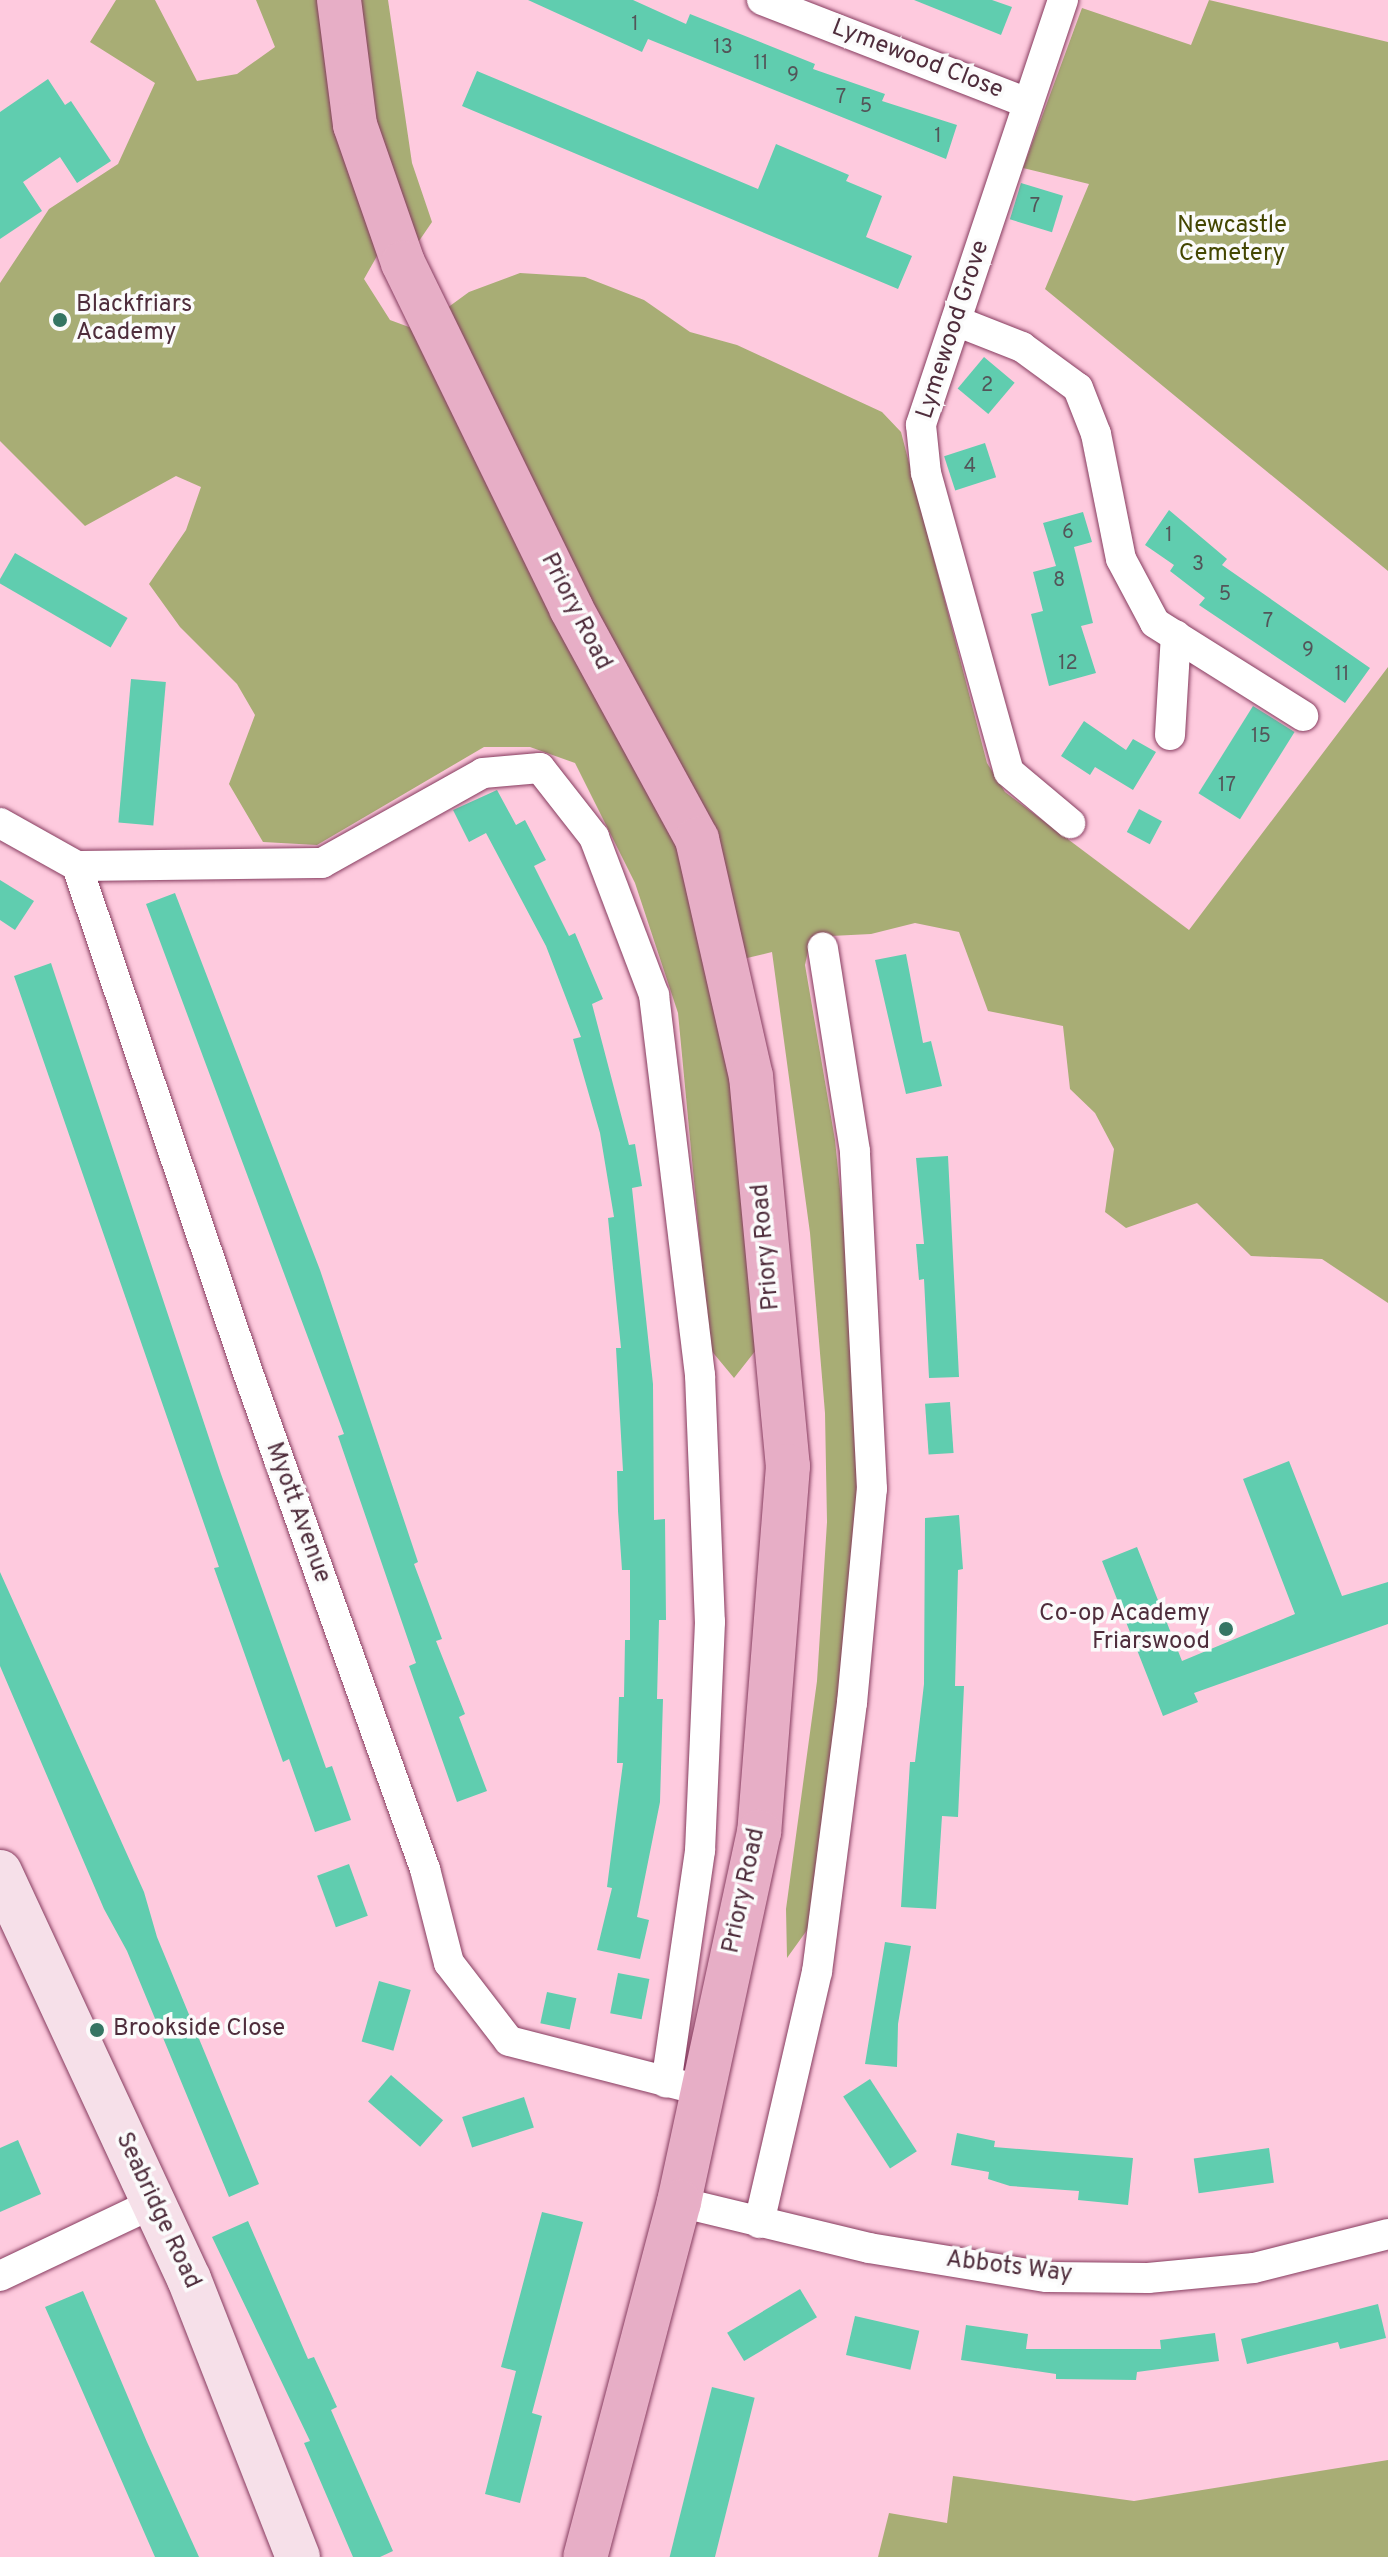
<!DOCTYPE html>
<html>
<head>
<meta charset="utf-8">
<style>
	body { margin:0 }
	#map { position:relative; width:1388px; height:2557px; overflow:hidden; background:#fecade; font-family:Overpass,sans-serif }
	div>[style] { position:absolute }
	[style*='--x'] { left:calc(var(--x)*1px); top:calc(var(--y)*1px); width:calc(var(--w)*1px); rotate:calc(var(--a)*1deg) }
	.green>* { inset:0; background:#a8ad75 }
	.building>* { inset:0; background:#60cdaf; transform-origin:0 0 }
	.roads { filter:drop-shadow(0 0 2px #863c5f) drop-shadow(0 0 2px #863c5f) }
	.minor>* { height:30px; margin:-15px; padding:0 15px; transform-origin:15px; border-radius:15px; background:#fff }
	.secondary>* { height:44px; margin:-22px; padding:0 22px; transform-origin:22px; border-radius:22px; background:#f6e0e9 }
	.trunk>* { height:44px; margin:-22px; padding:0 22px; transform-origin:22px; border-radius:22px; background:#e7aec6 }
	.dots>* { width:22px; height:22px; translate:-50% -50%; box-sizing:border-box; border:4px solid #fbfbfb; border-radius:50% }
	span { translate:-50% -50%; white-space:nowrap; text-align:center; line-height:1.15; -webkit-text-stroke:7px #fbfbfb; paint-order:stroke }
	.number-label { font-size:20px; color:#535559 }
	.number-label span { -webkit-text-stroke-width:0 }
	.street-label { font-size:24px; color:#4f2d3c }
	.park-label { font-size:24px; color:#434601 }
	.poi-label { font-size:24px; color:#4f2d3c }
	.left { translate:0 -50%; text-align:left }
	.right { translate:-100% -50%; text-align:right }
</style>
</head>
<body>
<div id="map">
	<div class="green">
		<i style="clip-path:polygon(116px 0,155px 0,197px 81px,237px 74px,275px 47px,256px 0,388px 0,412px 163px,432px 222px,419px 241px,377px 256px,364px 279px,390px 320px,417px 330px,469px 292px,520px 273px,585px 277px,644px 300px,690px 332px,737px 345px,882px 412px,901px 432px,987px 763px,1005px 792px,1189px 930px,1388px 667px,1388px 1303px,1322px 1259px,1251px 1256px,1197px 1203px,1126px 1228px,1105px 1212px,1114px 1149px,1095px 1113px,1070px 1089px,1063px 1026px,988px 1011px,959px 932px,915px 923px,871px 934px,811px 937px,805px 965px,835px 1140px,855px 1337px,858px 1466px,853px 1581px,815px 1919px,787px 1958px,786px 1909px,817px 1681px,827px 1522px,825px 1413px,810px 1233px,772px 952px,705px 968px,732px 1090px,756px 1350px,734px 1378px,710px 1349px,678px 1013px,635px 883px,575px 763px,530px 747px,484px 747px,317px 845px,263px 842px,229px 784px,255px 715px,237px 684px,180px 627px,149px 584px,186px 530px,201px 487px,176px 476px,85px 526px,0 441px,0 283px,49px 209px,118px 164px,155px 83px,90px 42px)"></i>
		<i style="clip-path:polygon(1209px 0,1388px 42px,1388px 571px,1045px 289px,1089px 184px,1023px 168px,1082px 8px,1191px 45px)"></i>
		<i style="clip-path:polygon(1388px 2460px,1388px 2557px,878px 2557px,889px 2513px,947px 2523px,953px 2476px,1134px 2501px)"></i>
	</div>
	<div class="building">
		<i style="clip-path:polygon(528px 0,633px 0,686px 24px,690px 14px,815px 64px,813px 69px,885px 94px,882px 101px,957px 125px,946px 159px,648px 39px,642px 52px)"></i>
		<i style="clip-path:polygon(914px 0,992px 0,1012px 7px,1001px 35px)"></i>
		<i style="clip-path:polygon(477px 71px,758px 189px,776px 144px,849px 175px,846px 181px,882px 196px,866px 237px,912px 256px,898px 289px,462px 106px)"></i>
		<i style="clip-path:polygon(48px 79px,65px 105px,71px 101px,111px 161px,77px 183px,60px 157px,23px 182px,42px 211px,0 239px,0 112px)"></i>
		<i style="left:1021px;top:183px;width:44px;height:38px;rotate:17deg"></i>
		<i style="left:984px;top:357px;width:40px;height:41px;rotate:40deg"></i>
		<i style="left:985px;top:443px;width:36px;height:43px;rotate:72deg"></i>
		<i style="clip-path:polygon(1169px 510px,1227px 559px,1222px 565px,1370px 668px,1345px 703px,1199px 605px,1205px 598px,1170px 571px,1174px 565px,1145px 545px)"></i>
		<i style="clip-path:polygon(1083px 512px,1092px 542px,1074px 547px,1093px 623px,1081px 626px,1096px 673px,1049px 686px,1031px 614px,1043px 611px,1033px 572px,1056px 566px,1043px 523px)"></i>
		<i style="left:15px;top:553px;width:130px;height:34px;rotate:30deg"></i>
		<i style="left:131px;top:679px;width:35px;height:144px;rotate:5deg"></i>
		<i style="left:1253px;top:706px;width:49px;height:103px;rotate:32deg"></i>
		<i style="clip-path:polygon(1084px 721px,1126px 750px,1133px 739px,1156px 752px,1133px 790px,1095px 767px,1090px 775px,1061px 756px)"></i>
		<i style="clip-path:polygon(497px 790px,516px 825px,525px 820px,546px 860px,534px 866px,569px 936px,575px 933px,603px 999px,592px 1004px,629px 1145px,635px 1144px,642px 1186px,632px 1188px,653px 1384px,654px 1520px,665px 1519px,666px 1620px,659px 1620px,657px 1699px,663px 1699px,660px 1802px,637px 1917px,649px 1920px,640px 1959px,597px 1950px,612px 1888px,607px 1887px,623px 1763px,617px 1763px,619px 1697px,624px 1697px,625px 1640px,630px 1640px,630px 1570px,622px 1570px,618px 1511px,617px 1471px,623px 1471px,616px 1348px,621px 1348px,608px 1218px,614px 1217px,600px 1133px,573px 1039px,581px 1037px,546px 946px,486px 833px,469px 842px,453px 810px)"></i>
		<i style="left:1139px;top:809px;width:26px;height:26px;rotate:28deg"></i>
		<i style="clip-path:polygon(0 880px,34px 901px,15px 930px,0 920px)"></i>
		<i style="clip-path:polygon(175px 893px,320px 1270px,418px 1562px,414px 1564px,442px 1639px,436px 1641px,465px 1714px,459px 1717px,487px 1791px,457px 1802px,409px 1666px,416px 1663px,338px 1436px,344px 1434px,146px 904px)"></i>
		<i style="clip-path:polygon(906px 954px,923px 1043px,931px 1041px,942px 1086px,906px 1094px,875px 960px)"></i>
		<i style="clip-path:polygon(51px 963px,221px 1474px,326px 1768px,332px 1766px,351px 1820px,315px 1832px,289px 1759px,283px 1762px,214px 1568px,219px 1567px,14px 976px)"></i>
		<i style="clip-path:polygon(948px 1156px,959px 1377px,929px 1378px,924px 1279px,919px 1280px,916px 1244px,924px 1244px,916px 1158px)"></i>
		<i style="left:950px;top:1402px;width:51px;height:25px;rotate:86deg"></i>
		<i style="clip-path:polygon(1289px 1461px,1342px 1596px,1388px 1582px,1388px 1624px,1194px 1693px,1198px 1702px,1163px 1716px,1102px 1561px,1137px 1547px,1182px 1661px,1295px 1614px,1243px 1479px)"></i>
		<i style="clip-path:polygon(959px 1515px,963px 1569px,958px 1570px,955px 1686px,964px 1686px,958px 1817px,942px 1816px,936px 1909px,901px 1907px,910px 1762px,915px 1762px,924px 1684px,925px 1518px)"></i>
		<i style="clip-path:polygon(0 1572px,144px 1892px,157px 1937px,259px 2184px,229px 2197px,127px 1951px,104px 1909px,0 1666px)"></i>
		<i style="left:349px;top:1864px;width:55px;height:34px;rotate:70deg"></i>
		<i style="clip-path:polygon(885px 1942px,911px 1946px,898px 2024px,897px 2067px,865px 2064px)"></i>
		<i style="left:618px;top:1973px;width:32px;height:41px;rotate:11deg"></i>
		<i style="left:379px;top:1981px;width:33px;height:63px;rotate:16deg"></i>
		<i style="left:547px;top:1992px;width:30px;height:32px;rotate:12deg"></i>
		<i style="left:391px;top:2075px;width:69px;height:35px;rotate:41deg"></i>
		<i style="left:870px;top:2079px;width:86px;height:32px;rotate:57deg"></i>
		<i style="left:524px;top:2097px;width:32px;height:65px;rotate:72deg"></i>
		<i style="clip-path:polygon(957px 2133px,995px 2141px,994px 2147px,1133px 2158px,1128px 2205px,1078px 2200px,1079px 2191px,1010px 2186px,988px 2179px,989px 2172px,951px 2165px)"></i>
		<i style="clip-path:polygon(18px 2140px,41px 2194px,0 2212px,0 2148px)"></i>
		<i style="left:1269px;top:2148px;width:35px;height:76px;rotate:82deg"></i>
		<i style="clip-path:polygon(542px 2212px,583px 2222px,532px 2413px,542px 2416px,520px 2503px,485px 2494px,516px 2371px,501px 2367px)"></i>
		<i style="clip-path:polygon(248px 2221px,308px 2359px,314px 2357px,337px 2407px,331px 2410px,393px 2551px,380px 2557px,353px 2557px,304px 2443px,310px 2441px,212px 2237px)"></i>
		<i style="left:800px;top:2289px;width:33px;height:85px;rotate:59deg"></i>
		<i style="clip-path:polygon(83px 2291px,147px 2442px,199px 2557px,155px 2557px,74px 2372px,45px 2307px)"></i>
		<i style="clip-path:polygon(1378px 2304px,1386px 2338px,1340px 2349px,1338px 2342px,1247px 2364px,1241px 2339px)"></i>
		<i style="left:855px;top:2316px;width:66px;height:40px;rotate:13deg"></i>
		<i style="clip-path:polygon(966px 2325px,1028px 2334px,1026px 2349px,1161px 2349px,1160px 2340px,1215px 2333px,1219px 2361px,1137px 2372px,1136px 2380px,1056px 2379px,1056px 2374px,961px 2360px)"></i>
		<i style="left:712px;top:2387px;width:44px;height:176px;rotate:14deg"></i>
	</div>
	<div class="roads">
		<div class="minor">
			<i style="--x:762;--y:0;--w:285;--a:21.2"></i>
			<i style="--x:1063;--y:0;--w:448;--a:108.5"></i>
			<i style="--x:921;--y:425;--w:48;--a:84.1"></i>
			<i style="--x:926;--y:473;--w:310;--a:74.5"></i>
			<i style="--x:1009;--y:772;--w:80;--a:39.9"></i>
			<i style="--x:956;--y:321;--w:71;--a:21.5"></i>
			<i style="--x:1022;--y:347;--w:69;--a:36.2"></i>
			<i style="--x:1078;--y:388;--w:49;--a:68.6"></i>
			<i style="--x:1096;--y:434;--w:127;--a:78.7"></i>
			<i style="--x:1121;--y:559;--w:72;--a:62"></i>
			<i style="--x:1155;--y:623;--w:175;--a:32.1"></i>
			<i style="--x:1170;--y:735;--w:100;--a:-86.6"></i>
			<i style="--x:0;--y:823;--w:88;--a:29.2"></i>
			<i style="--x:77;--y:866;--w:532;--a:71.36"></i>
			<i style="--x:247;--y:1370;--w:530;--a:70.37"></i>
			<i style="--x:425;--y:1869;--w:97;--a:75.7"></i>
			<i style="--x:449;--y:1963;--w:98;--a:52.4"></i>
			<i style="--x:509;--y:2041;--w:181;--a:14.4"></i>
			<i style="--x:77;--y:866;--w:245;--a:-0.7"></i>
			<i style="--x:322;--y:863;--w:184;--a:-29.2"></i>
			<i style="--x:483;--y:773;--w:57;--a:-5"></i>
			<i style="--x:540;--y:768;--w:88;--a:52"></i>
			<i style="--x:594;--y:837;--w:169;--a:69.2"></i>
			<i style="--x:654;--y:995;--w:383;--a:83.1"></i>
			<i style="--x:700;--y:1375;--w:247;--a:87.7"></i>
			<i style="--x:710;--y:1622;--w:229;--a:92.5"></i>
			<i style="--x:700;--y:1851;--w:234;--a:98.3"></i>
			<i style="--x:679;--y:2202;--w:195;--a:13.6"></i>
			<i style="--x:869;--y:2248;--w:180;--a:9.3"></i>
			<i style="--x:1047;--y:2277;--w:101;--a:0.6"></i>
			<i style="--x:1148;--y:2278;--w:106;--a:-5.4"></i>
			<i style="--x:1254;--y:2268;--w:138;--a:-14.2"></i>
			<i style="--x:759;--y:2223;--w:258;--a:-77"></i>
			<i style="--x:817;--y:1972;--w:271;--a:-82.6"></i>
			<i style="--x:852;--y:1703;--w:215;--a:-84.7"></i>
			<i style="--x:872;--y:1489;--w:338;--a:-92.9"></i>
			<i style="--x:855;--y:1151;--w:206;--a:-99"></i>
			<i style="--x:0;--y:2276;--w:170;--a:-25.4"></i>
		</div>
		<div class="secondary">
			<i style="--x:0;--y:1872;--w:449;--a:65.1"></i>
			<i style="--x:189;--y:2279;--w:299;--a:68.6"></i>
		</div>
		<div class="trunk">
			<i style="--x:339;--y:0;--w:126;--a:82.7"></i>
			<i style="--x:355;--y:125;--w:146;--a:70.8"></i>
			<i style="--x:403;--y:263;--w:384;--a:64"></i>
			<i style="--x:571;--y:608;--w:263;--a:61.4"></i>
			<i style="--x:697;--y:839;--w:243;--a:77.2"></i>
			<i style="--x:751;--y:1076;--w:392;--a:84.6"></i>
			<i style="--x:788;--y:1466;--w:367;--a:94.5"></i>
			<i style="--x:759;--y:1832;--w:379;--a:102.2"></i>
			<i style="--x:679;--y:2202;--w:367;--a:104.8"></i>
		</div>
	</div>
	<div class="dots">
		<i style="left:60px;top:320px;background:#357563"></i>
		<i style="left:1226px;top:1629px;background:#357563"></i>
		<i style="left:97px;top:2030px;background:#357563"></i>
	</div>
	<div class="number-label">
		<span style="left:635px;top:25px">1</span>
		<span style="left:723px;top:48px">13</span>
		<span style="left:761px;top:64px">11</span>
		<span style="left:793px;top:76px">9</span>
		<span style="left:841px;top:98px">7</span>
		<span style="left:866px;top:107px">5</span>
		<span style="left:938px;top:137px">1</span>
		<span style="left:1035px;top:207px">7</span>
		<span style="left:987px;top:386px">2</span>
		<span style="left:970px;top:467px">4</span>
		<span style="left:1068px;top:533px">6</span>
		<span style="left:1169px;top:536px">1</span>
		<span style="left:1198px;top:565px">3</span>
		<span style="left:1059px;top:581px">8</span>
		<span style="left:1225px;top:595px">5</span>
		<span style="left:1268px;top:622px">7</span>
		<span style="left:1308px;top:651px">9</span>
		<span style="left:1068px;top:664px">12</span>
		<span style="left:1342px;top:675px">11</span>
		<span style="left:1261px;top:737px">15</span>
		<span style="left:1227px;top:786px">17</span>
	</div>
	<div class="street-label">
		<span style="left:917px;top:60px;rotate:21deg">Lymewood Close</span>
		<span style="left:954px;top:330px;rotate:-72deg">Lymewood Grove</span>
		<span style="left:575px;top:612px;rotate:63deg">Priory Road</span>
		<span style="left:767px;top:1247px;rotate:-95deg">Priory Road</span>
		<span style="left:297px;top:1513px;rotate:70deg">Myott Avenue</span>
		<span style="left:745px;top:1891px;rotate:-78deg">Priory Road</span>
		<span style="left:157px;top:2211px;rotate:65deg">Seabridge Road</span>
		<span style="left:1009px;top:2268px;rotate:7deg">Abbots Way</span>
	</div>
	<div class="park-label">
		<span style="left:1232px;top:241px">Newcastle<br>Cemetery</span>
	</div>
	<div class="poi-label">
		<span class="left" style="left:76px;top:320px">Blackfriars<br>Academy</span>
		<span class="right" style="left:1210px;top:1629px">Co-op Academy<br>Friarswood</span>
		<span class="left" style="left:113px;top:2030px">Brookside Close</span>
	</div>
</div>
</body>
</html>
